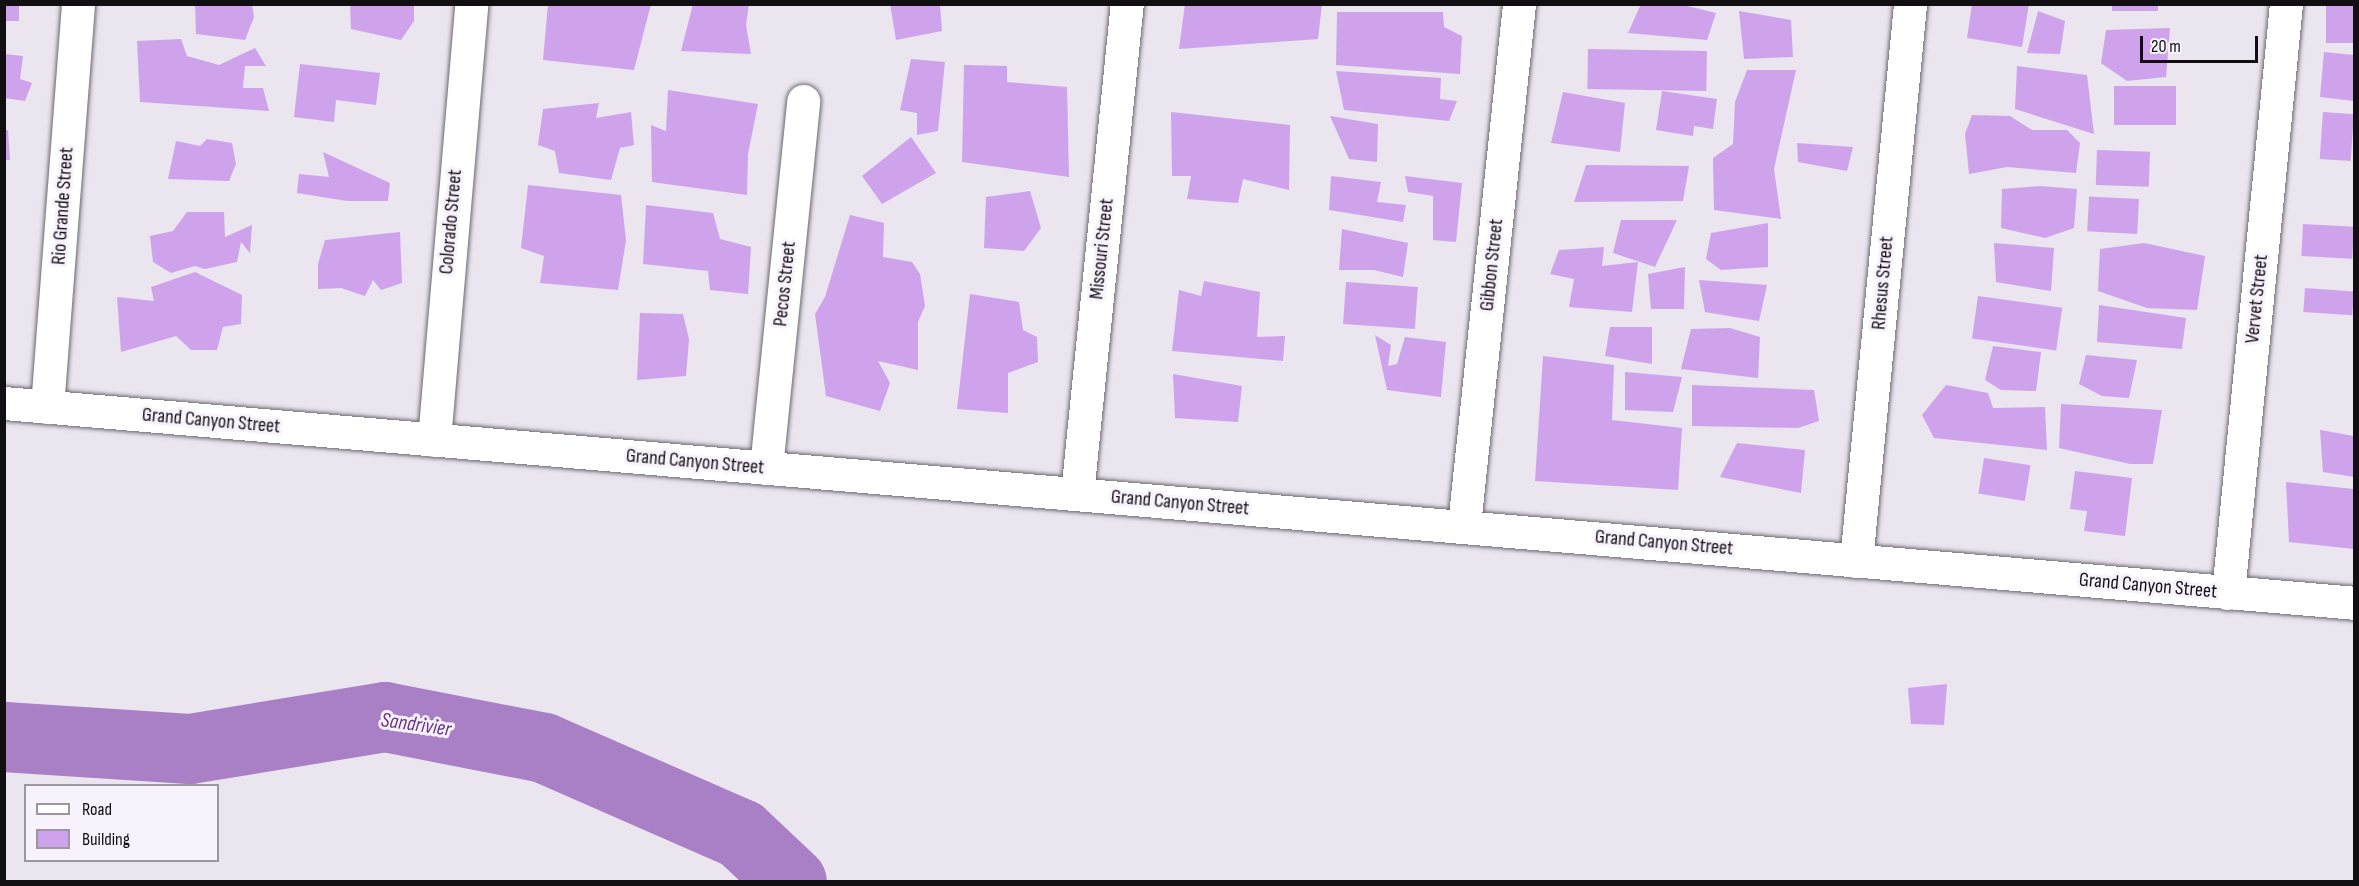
<!DOCTYPE html>
<html>
<head>
<meta charset="utf-8">
<style>
	body { margin:0 }
	#map { position:relative; width:2359px; height:886px; overflow:hidden; background:#eae5ee; font-family:"Sofia Sans Condensed",sans-serif }
	div>[style] { position:absolute }
	[style*='--x'] { left:calc(var(--x)*1px); top:calc(var(--y)*1px); width:calc(var(--w)*1px); rotate:calc(var(--a)*1deg) }
	.river>* { height:70px; margin:-35px; padding:0 35px; transform-origin:35px; border-radius:35px; background:#a97fc5 }
	.building>* { inset:0; background:#cfa3ec; transform-origin:0 0 }
	.roads { filter:drop-shadow(0 0 2px #6c6870) drop-shadow(0 0 2px #6c6870) }
	.minor>* { height:33px; margin:-16.5px; padding:0 16.5px; transform-origin:16.5px; border-radius:16.5px; background:#fff }
	span { translate:-50% -50%; white-space:nowrap; text-align:center; line-height:1.15; -webkit-text-stroke:6px #f8f2fc; paint-order:stroke }
	.street-label { font-size:20px; color:#110f12 }
	.water-label { font-size:21px; color:#693387; font-style:italic }
	.frame { position:absolute; inset:0; border:6px solid #110f12; pointer-events:none }
	.legend { position:absolute; left:24px; top:784px; width:195px; height:78px; box-sizing:border-box; background:#f8f2fc; border:2px solid #9c979e; margin:0; padding:8px 10px; list-style:none; font-size:18px; color:#110f12 }
	.legend li { display:flex; align-items:center; gap:12px; height:30px }
	.legend b { width:30px; border:2px solid #9c979e }
	.scale { position:absolute; left:2140px; top:36px; width:118px; height:27px; box-sizing:border-box; border:3px solid #110f12; border-top:0; padding-left:8px; font-size:18px; line-height:21px; white-space:nowrap; color:#110f12; -webkit-text-stroke:4px #f8f2fc; paint-order:stroke }
</style>
</head>
<body>
<div id="map">
	<div class="river">
		<i style="--x:4;--y:737;--w:186;--a:3.7"></i>
		<i style="--x:190;--y:749;--w:198;--a:-9.3"></i>
		<i style="--x:385;--y:717;--w:162;--a:11"></i>
		<i style="--x:544;--y:748;--w:215;--a:23.6"></i>
		<i style="--x:741;--y:834;--w:70;--a:43.3"></i>
	</div>
	<div class="building">
		<i style="left:4px;top:4px;width:15px;height:17px"></i>
		<i style="clip-path:polygon(195px 4px,252px 4px,254px 17px,245px 40px,196px 34px)"></i>
		<i style="clip-path:polygon(350px 4px,414px 4px,414px 21px,401px 40px,351px 29px)"></i>
		<i style="clip-path:polygon(548px 4px,651px 4px,634px 70px,543px 60px)"></i>
		<i style="clip-path:polygon(693px 4px,749px 4px,746px 25px,751px 54px,681px 51px)"></i>
		<i style="clip-path:polygon(890px 4px,940px 4px,942px 31px,896px 40px)"></i>
		<i style="clip-path:polygon(1185px 4px,1322px 4px,1318px 39px,1179px 49px)"></i>
		<i style="clip-path:polygon(1641px 4px,1679px 4px,1716px 13px,1707px 40px,1628px 33px)"></i>
		<i style="clip-path:polygon(1972px 4px,2029px 4px,2022px 47px,1967px 38px)"></i>
		<i style="left:2112px;top:4px;width:46px;height:7px"></i>
		<i style="left:2326px;top:4px;width:28px;height:39px"></i>
		<i style="clip-path:polygon(1739px 11px,1791px 20px,1793px 57px,1744px 59px)"></i>
		<i style="clip-path:polygon(2038px 11px,2065px 21px,2060px 54px,2027px 53px)"></i>
		<i style="clip-path:polygon(1337px 12px,1443px 12px,1444px 27px,1462px 36px,1460px 74px,1336px 65px)"></i>
		<i style="clip-path:polygon(2170px 28px,2166px 77px,2127px 81px,2101px 63px,2106px 30px)"></i>
		<i style="clip-path:polygon(181px 39px,187px 56px,219px 65px,255px 48px,266px 66px,245px 66px,243px 88px,263px 88px,269px 111px,140px 102px,137px 41px)"></i>
		<i style="left:1588px;top:49px;width:119px;height:40px;rotate:1deg"></i>
		<i style="clip-path:polygon(2324px 52px,2354px 55px,2354px 101px,2320px 97px)"></i>
		<i style="clip-path:polygon(4px 54px,23px 56px,20px 79px,32px 83px,25px 101px,4px 98px)"></i>
		<i style="clip-path:polygon(911px 59px,945px 62px,938px 131px,917px 135px,917px 113px,900px 110px)"></i>
		<i style="clip-path:polygon(300px 64px,380px 73px,376px 105px,336px 100px,334px 122px,294px 117px)"></i>
		<i style="clip-path:polygon(964px 65px,1007px 66px,1007px 82px,1067px 87px,1069px 177px,962px 162px)"></i>
		<i style="clip-path:polygon(2017px 66px,2087px 75px,2094px 134px,2015px 109px)"></i>
		<i style="clip-path:polygon(1747px 70px,1796px 70px,1774px 169px,1781px 219px,1714px 210px,1713px 158px,1733px 144px,1735px 102px)"></i>
		<i style="clip-path:polygon(1336px 71px,1441px 78px,1440px 99px,1457px 101px,1449px 121px,1344px 110px)"></i>
		<i style="left:2114px;top:86px;width:62px;height:39px"></i>
		<i style="clip-path:polygon(668px 90px,758px 104px,748px 154px,747px 195px,652px 182px,651px 125px,666px 131px)"></i>
		<i style="clip-path:polygon(1662px 91px,1717px 99px,1713px 129px,1694px 126px,1693px 136px,1656px 130px)"></i>
		<i style="clip-path:polygon(1563px 92px,1625px 103px,1620px 152px,1551px 143px)"></i>
		<i style="clip-path:polygon(599px 103px,596px 118px,631px 112px,634px 145px,620px 148px,611px 180px,559px 173px,555px 151px,538px 145px,543px 109px)"></i>
		<i style="clip-path:polygon(1171px 112px,1290px 125px,1289px 190px,1243px 179px,1238px 203px,1187px 199px,1191px 176px,1172px 176px)"></i>
		<i style="left:2323px;top:112px;width:31px;height:47px;rotate:4deg"></i>
		<i style="clip-path:polygon(1972px 115px,2010px 116px,2032px 130px,2067px 130px,2080px 143px,2076px 173px,2007px 167px,1969px 174px,1965px 134px)"></i>
		<i style="clip-path:polygon(1330px 116px,1378px 124px,1377px 162px,1349px 159px)"></i>
		<i style="clip-path:polygon(8px 130px,10px 160px,4px 160px,4px 131px)"></i>
		<i style="clip-path:polygon(911px 137px,936px 173px,882px 204px,862px 176px)"></i>
		<i style="clip-path:polygon(207px 139px,232px 143px,236px 164px,229px 181px,168px 179px,176px 141px,200px 146px)"></i>
		<i style="clip-path:polygon(1797px 143px,1853px 147px,1847px 171px,1798px 162px)"></i>
		<i style="left:2097px;top:150px;width:53px;height:35px;rotate:2deg"></i>
		<i style="clip-path:polygon(323px 152px,390px 183px,388px 201px,347px 201px,297px 193px,299px 174px,329px 177px)"></i>
		<i style="clip-path:polygon(1586px 165px,1689px 166px,1683px 201px,1574px 202px)"></i>
		<i style="clip-path:polygon(1331px 176px,1381px 182px,1377px 202px,1406px 205px,1403px 222px,1329px 210px)"></i>
		<i style="clip-path:polygon(1405px 176px,1462px 183px,1456px 242px,1433px 240px,1433px 196px,1408px 192px)"></i>
		<i style="clip-path:polygon(528px 185px,621px 195px,626px 240px,618px 290px,540px 283px,544px 256px,521px 248px)"></i>
		<i style="clip-path:polygon(2040px 186px,2077px 189px,2074px 228px,2045px 238px,2001px 228px,2002px 189px)"></i>
		<i style="clip-path:polygon(1030px 191px,1041px 228px,1024px 251px,984px 248px,986px 197px)"></i>
		<i style="left:2139px;top:199px;width:35px;height:50px;rotate:93deg"></i>
		<i style="clip-path:polygon(646px 205px,713px 213px,720px 239px,751px 247px,748px 294px,710px 290px,708px 271px,643px 264px)"></i>
		<i style="clip-path:polygon(187px 212px,224px 212px,225px 237px,252px 225px,250px 253px,241px 242px,237px 262px,205px 269px,195px 266px,171px 273px,153px 262px,150px 236px,173px 231px)"></i>
		<i style="clip-path:polygon(850px 215px,884px 223px,883px 257px,912px 262px,920px 274px,925px 306px,918px 322px,918px 370px,878px 361px,890px 383px,880px 411px,826px 396px,815px 314px,825px 297px)"></i>
		<i style="clip-path:polygon(1621px 220px,1677px 220px,1655px 267px,1613px 253px)"></i>
		<i style="clip-path:polygon(1768px 223px,1768px 267px,1721px 270px,1706px 259px,1711px 233px)"></i>
		<i style="left:2303px;top:224px;width:51px;height:32px;rotate:3deg"></i>
		<i style="clip-path:polygon(1342px 229px,1408px 243px,1403px 277px,1374px 270px,1339px 270px)"></i>
		<i style="clip-path:polygon(400px 232px,402px 283px,381px 290px,373px 280px,365px 296px,341px 288px,318px 289px,318px 264px,325px 240px)"></i>
		<i style="clip-path:polygon(1994px 243px,2054px 248px,2051px 291px,1996px 282px)"></i>
		<i style="clip-path:polygon(2144px 243px,2205px 256px,2197px 310px,2147px 308px,2098px 291px,2100px 249px)"></i>
		<i style="clip-path:polygon(1604px 247px,1602px 266px,1638px 262px,1632px 312px,1569px 307px,1574px 279px,1550px 274px,1559px 250px)"></i>
		<i style="clip-path:polygon(1685px 267px,1684px 309px,1651px 309px,1648px 274px)"></i>
		<i style="clip-path:polygon(195px 272px,242px 295px,241px 324px,223px 327px,217px 350px,191px 350px,176px 336px,121px 352px,117px 297px,154px 301px,151px 287px)"></i>
		<i style="clip-path:polygon(1699px 280px,1767px 285px,1759px 321px,1705px 312px)"></i>
		<i style="clip-path:polygon(1204px 281px,1260px 292px,1257px 337px,1285px 336px,1283px 361px,1172px 351px,1179px 290px,1201px 296px)"></i>
		<i style="left:1346px;top:282px;width:72px;height:42px;rotate:4deg"></i>
		<i style="left:2305px;top:288px;width:49px;height:24px;rotate:4deg"></i>
		<i style="clip-path:polygon(970px 294px,1019px 302px,1023px 330px,1037px 337px,1038px 362px,1008px 373px,1008px 413px,957px 409px)"></i>
		<i style="left:1978px;top:296px;width:85px;height:43px;rotate:8deg"></i>
		<i style="clip-path:polygon(2099px 305px,2186px 318px,2182px 349px,2097px 342px)"></i>
		<i style="clip-path:polygon(640px 313px,683px 314px,689px 339px,686px 376px,637px 380px)"></i>
		<i style="clip-path:polygon(1610px 327px,1652px 327px,1652px 364px,1605px 356px)"></i>
		<i style="clip-path:polygon(1730px 328px,1760px 337px,1758px 378px,1681px 369px,1691px 329px)"></i>
		<i style="clip-path:polygon(1375px 335px,1391px 345px,1388px 366px,1397px 364px,1405px 337px,1446px 342px,1441px 397px,1387px 390px)"></i>
		<i style="clip-path:polygon(1993px 346px,2041px 352px,2036px 391px,2001px 390px,1985px 380px)"></i>
		<i style="clip-path:polygon(2086px 355px,2137px 360px,2129px 398px,2102px 396px,2079px 384px)"></i>
		<i style="clip-path:polygon(1543px 356px,1614px 365px,1612px 420px,1682px 428px,1678px 490px,1535px 481px)"></i>
		<i style="clip-path:polygon(1625px 372px,1682px 377px,1673px 412px,1625px 410px)"></i>
		<i style="clip-path:polygon(1173px 374px,1242px 386px,1238px 422px,1175px 418px)"></i>
		<i style="clip-path:polygon(1692px 385px,1814px 390px,1819px 421px,1798px 428px,1692px 426px)"></i>
		<i style="clip-path:polygon(1946px 385px,1988px 393px,1993px 408px,2045px 407px,2047px 450px,1934px 438px,1922px 415px)"></i>
		<i style="clip-path:polygon(2061px 404px,2162px 410px,2153px 464px,2130px 464px,2059px 448px)"></i>
		<i style="clip-path:polygon(2320px 430px,2354px 436px,2354px 477px,2323px 472px)"></i>
		<i style="clip-path:polygon(1737px 443px,1805px 450px,1801px 493px,1720px 477px)"></i>
		<i style="left:1984px;top:458px;width:47px;height:36px;rotate:9deg"></i>
		<i style="clip-path:polygon(2075px 471px,2132px 478px,2125px 536px,2084px 531px,2087px 511px,2070px 509px)"></i>
		<i style="clip-path:polygon(2286px 482px,2354px 489px,2354px 549px,2289px 542px)"></i>
		<i style="clip-path:polygon(1947px 684px,1944px 725px,1911px 724px,1908px 688px)"></i>
	</div>
	<div class="roads">
		<div class="minor">
			<i style="--x:4;--y:403;--w:2358;--a:4.86"></i>
			<i style="--x:47;--y:407;--w:404;--a:-85.6"></i>
			<i style="--x:434;--y:440;--w:438;--a:-85.1"></i>
			<i style="--x:766;--y:468;--w:369;--a:-84.2"></i>
			<i style="--x:1077;--y:494;--w:493;--a:-84.2"></i>
			<i style="--x:1464;--y:525;--w:524;--a:-83.97"></i>
			<i style="--x:1856;--y:561;--w:560;--a:-84.46"></i>
			<i style="--x:2228;--y:593;--w:592;--a:-84.38"></i>
		</div>
	</div>
	<div class="street-label">
		<span style="left:63px;top:206px;rotate:-86deg">Rio Grande Street</span>
		<span style="left:451px;top:222px;rotate:-85deg">Colorado Street</span>
		<span style="left:1102px;top:249px;rotate:-84deg">Missouri Street</span>
		<span style="left:1492px;top:265px;rotate:-84deg">Gibbon Street</span>
		<span style="left:1883px;top:283px;rotate:-85deg">Rhesus Street</span>
		<span style="left:785px;top:284px;rotate:-84deg">Pecos Street</span>
		<span style="left:2257px;top:299px;rotate:-84deg">Vervet Street</span>
		<span style="left:211px;top:421px;rotate:5deg">Grand Canyon Street</span>
		<span style="left:695px;top:462px;rotate:5deg">Grand Canyon Street</span>
		<span style="left:1180px;top:503px;rotate:5deg">Grand Canyon Street</span>
		<span style="left:1664px;top:543px;rotate:5deg">Grand Canyon Street</span>
		<span style="left:2148px;top:586px;rotate:5deg">Grand Canyon Street</span>
	</div>
	<div class="water-label">
		<span style="left:416px;top:725px;rotate:8deg">Sandrivier</span>
	</div>
	<div class="frame"></div>
	<ul class="legend">
	<li><b style="height:8px;background:#fff"></b>Road</li>
	<li><b style="height:16px;background:#cfa3ec"></b>Building</li>
	</ul>
	<div class="scale">20 m</div>
</div>
</body>
</html>
